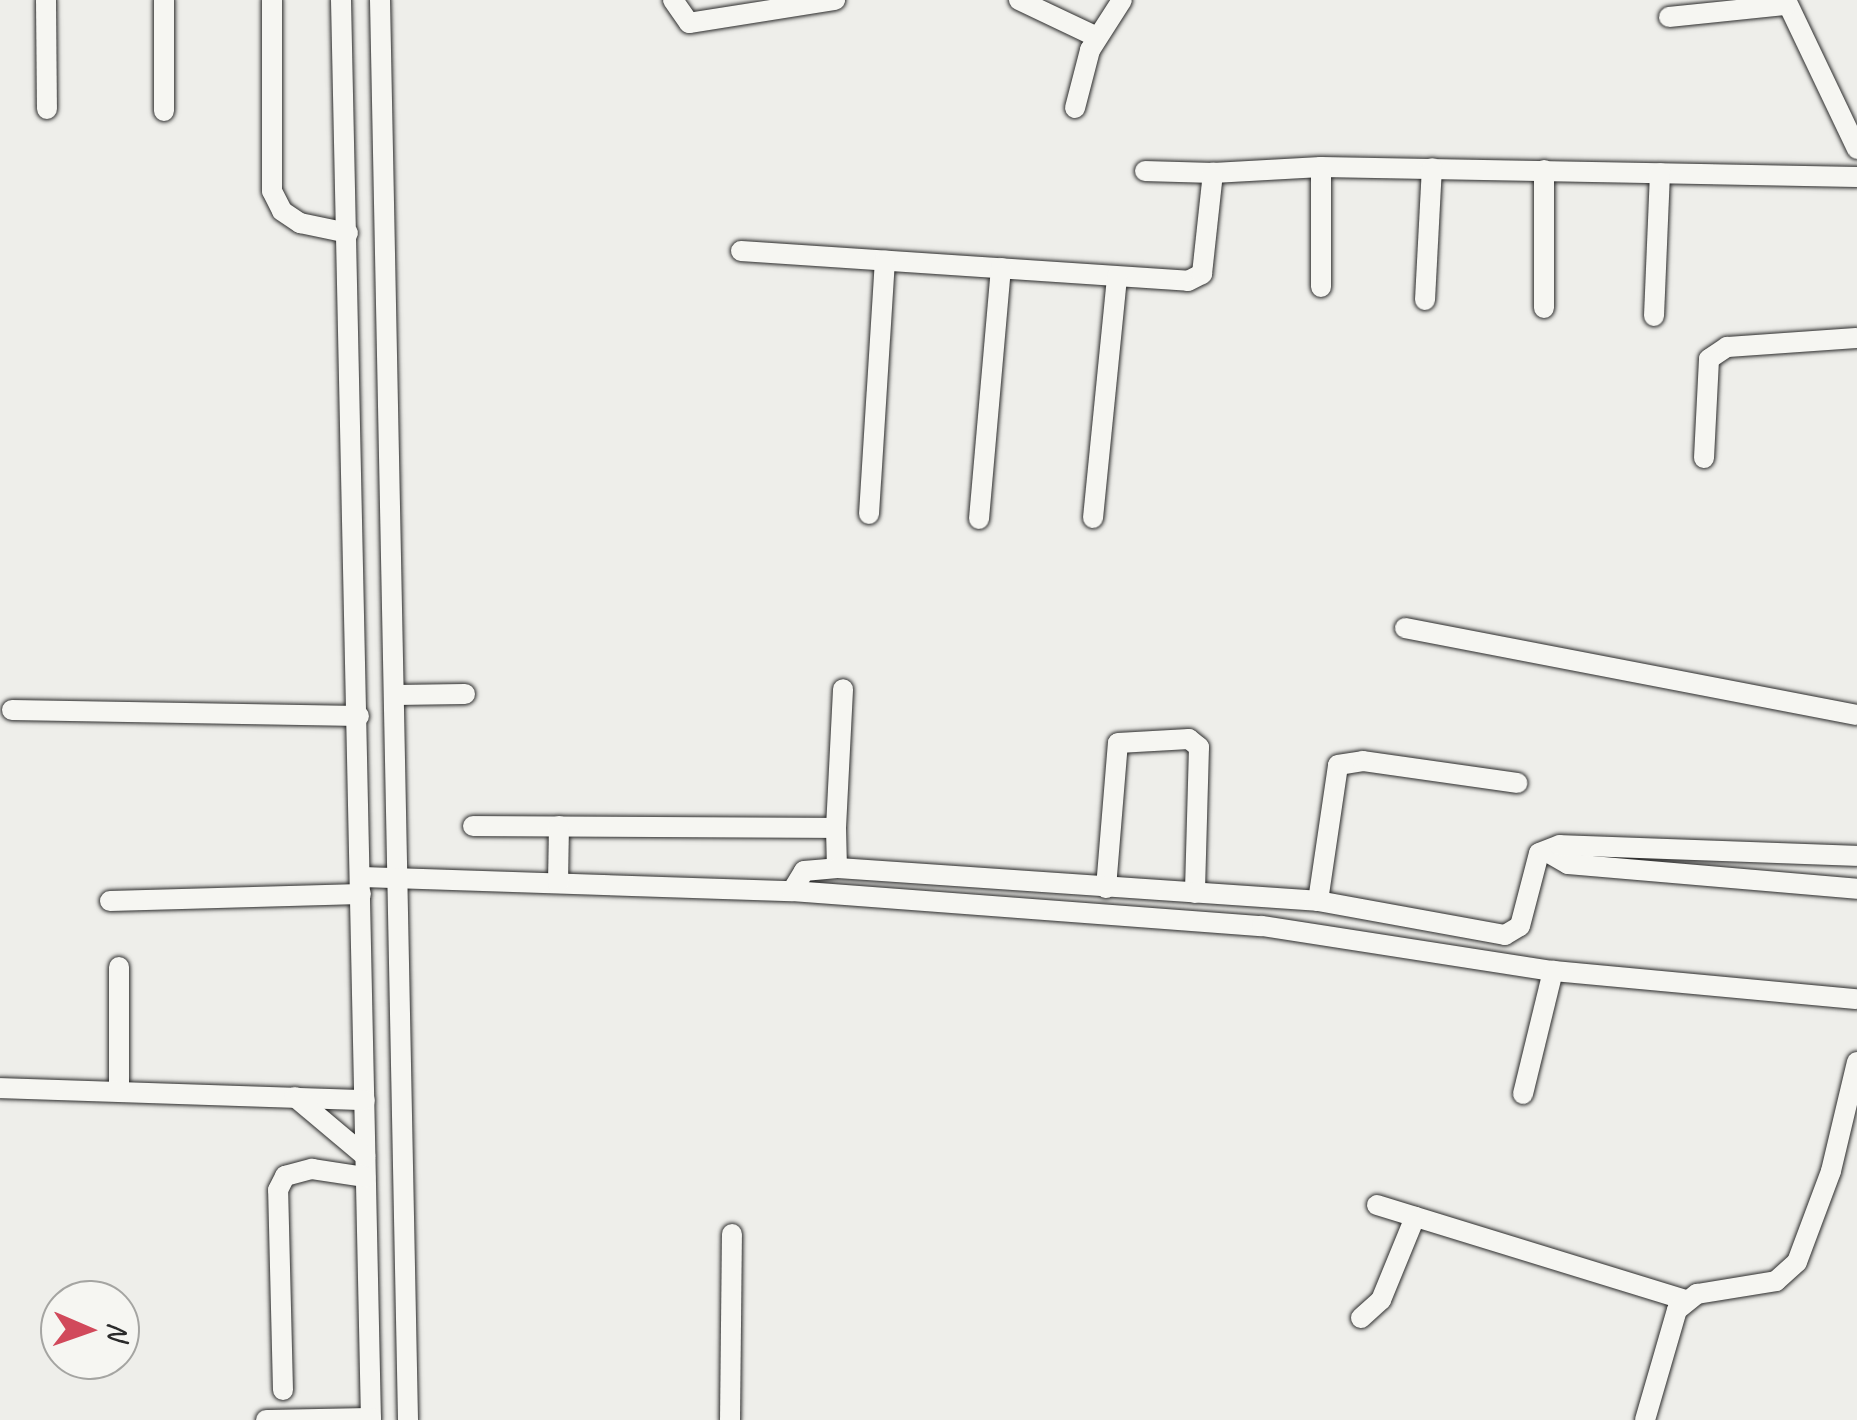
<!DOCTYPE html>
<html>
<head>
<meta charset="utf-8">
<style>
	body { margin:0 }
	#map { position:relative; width:1857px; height:1420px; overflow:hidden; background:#eeeeea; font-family:Caveat,sans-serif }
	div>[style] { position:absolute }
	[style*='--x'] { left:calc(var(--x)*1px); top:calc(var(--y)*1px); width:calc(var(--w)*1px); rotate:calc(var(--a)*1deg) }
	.roads { filter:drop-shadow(0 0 2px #2b2b2b) drop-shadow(0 0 2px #2b2b2b) }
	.minor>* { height:20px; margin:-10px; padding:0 10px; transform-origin:10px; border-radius:10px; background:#f6f6f2 }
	span { translate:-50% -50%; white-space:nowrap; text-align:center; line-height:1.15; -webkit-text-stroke:9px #f6f6f2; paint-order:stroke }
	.north { position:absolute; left:40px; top:1280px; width:100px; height:100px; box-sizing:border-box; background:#f6f6f2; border:2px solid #a5a5a2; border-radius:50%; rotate:92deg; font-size:28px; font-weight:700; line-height:40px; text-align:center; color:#2b2b2b }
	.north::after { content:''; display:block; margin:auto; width:35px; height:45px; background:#d1495b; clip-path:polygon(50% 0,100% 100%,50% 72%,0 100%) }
</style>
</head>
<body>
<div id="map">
	<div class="roads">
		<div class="minor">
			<i style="--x:46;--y:0;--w:109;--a:89.5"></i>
			<i style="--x:272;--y:0;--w:191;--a:90"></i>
			<i style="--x:272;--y:191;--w:22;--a:63"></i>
			<i style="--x:282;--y:211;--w:22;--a:34"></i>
			<i style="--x:300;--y:223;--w:49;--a:11.8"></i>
			<i style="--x:341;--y:0;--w:1420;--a:88.79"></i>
			<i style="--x:380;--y:0;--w:1420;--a:88.87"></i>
			<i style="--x:673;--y:0;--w:28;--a:55"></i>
			<i style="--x:689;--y:23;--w:148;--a:-9"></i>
			<i style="--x:1019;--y:0;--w:86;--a:25.4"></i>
			<i style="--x:1786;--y:0;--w:165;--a:64.5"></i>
			<i style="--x:1669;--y:17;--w:118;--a:-5.9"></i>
			<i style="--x:1075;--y:108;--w:60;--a:-75.5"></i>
			<i style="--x:1090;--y:50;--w:59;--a:-57.4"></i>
			<i style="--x:164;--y:111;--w:111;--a:-90"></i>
			<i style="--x:1321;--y:167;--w:120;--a:90"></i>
			<i style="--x:1145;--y:171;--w:68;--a:1.7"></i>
			<i style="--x:741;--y:251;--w:448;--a:3.8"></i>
			<i style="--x:1188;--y:281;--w:16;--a:-27"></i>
			<i style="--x:1202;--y:274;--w:102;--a:-83.8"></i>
			<i style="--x:1213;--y:173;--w:108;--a:-3.2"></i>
			<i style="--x:1321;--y:167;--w:536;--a:1.07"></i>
			<i style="--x:1425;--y:300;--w:132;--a:-87"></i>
			<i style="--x:1544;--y:308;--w:138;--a:-90"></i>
			<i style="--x:1654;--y:316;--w:143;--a:-87.6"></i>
			<i style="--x:1704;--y:458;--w:99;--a:-87.1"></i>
			<i style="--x:1709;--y:359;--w:22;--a:-34"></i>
			<i style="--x:1727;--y:347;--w:130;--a:-4"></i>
			<i style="--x:869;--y:514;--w:254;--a:-86.4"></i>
			<i style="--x:1093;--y:518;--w:242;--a:-84.3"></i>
			<i style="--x:979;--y:519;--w:252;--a:-85"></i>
			<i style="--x:1405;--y:628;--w:460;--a:10.9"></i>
			<i style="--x:396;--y:695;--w:69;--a:-0.8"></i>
			<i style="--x:12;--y:710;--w:347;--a:1"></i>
			<i style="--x:473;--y:826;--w:363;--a:0.3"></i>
			<i style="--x:836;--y:828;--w:40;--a:88.6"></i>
			<i style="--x:836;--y:828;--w:139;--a:-87.1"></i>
			<i style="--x:1549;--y:853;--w:22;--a:30"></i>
			<i style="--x:1568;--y:864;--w:290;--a:4.9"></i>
			<i style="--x:362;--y:877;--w:430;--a:1.9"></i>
			<i style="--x:792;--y:891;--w:471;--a:4.3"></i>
			<i style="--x:1262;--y:926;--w:294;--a:8.8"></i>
			<i style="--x:1553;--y:971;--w:305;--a:5.3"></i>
			<i style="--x:558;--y:883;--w:57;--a:-89"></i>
			<i style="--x:1106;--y:888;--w:145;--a:-85.3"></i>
			<i style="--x:1118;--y:743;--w:71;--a:-3.2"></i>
			<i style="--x:1189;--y:739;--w:13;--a:39"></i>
			<i style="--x:1199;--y:747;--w:146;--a:91.6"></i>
			<i style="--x:792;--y:891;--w:23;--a:-59"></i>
			<i style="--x:804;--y:871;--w:33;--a:-5"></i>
			<i style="--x:837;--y:868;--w:482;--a:3.9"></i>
			<i style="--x:1318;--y:901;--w:137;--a:-81.6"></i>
			<i style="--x:1338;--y:765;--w:25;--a:-9"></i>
			<i style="--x:1363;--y:761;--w:156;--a:8.1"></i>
			<i style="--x:110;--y:901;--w:251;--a:-1.6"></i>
			<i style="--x:1318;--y:901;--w:190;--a:10.3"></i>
			<i style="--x:1505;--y:935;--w:17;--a:-31"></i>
			<i style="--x:1520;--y:926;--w:75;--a:-75.4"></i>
			<i style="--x:1539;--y:853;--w:22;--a:-21"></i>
			<i style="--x:1560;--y:845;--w:297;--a:2.1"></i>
			<i style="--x:119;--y:967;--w:121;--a:90"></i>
			<i style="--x:0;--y:1088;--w:365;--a:1.9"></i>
			<i style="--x:1523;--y:1094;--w:127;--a:-76.3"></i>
			<i style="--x:295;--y:1097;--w:92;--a:40.1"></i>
			<i style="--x:1377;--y:1205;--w:323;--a:17.1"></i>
			<i style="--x:1361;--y:1318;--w:27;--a:-42"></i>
			<i style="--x:1381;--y:1300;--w:90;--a:-67.7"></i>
			<i style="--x:283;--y:1390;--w:200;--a:-91.4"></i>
			<i style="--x:278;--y:1190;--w:16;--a:-63"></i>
			<i style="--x:285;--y:1176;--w:28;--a:-15"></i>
			<i style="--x:312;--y:1169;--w:54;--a:8.6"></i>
			<i style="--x:266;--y:1420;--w:105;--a:-1.1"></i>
			<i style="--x:730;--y:1420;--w:186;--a:-89.4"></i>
			<i style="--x:1645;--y:1420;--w:115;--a:-73.8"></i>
			<i style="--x:1677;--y:1310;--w:26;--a:-39"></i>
			<i style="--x:1697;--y:1294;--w:80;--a:-9.3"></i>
			<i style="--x:1776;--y:1281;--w:28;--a:-42"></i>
			<i style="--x:1797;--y:1262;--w:97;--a:-69.5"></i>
			<i style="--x:1831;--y:1171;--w:112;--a:-76.6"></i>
		</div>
	</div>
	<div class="north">N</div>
</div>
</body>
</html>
